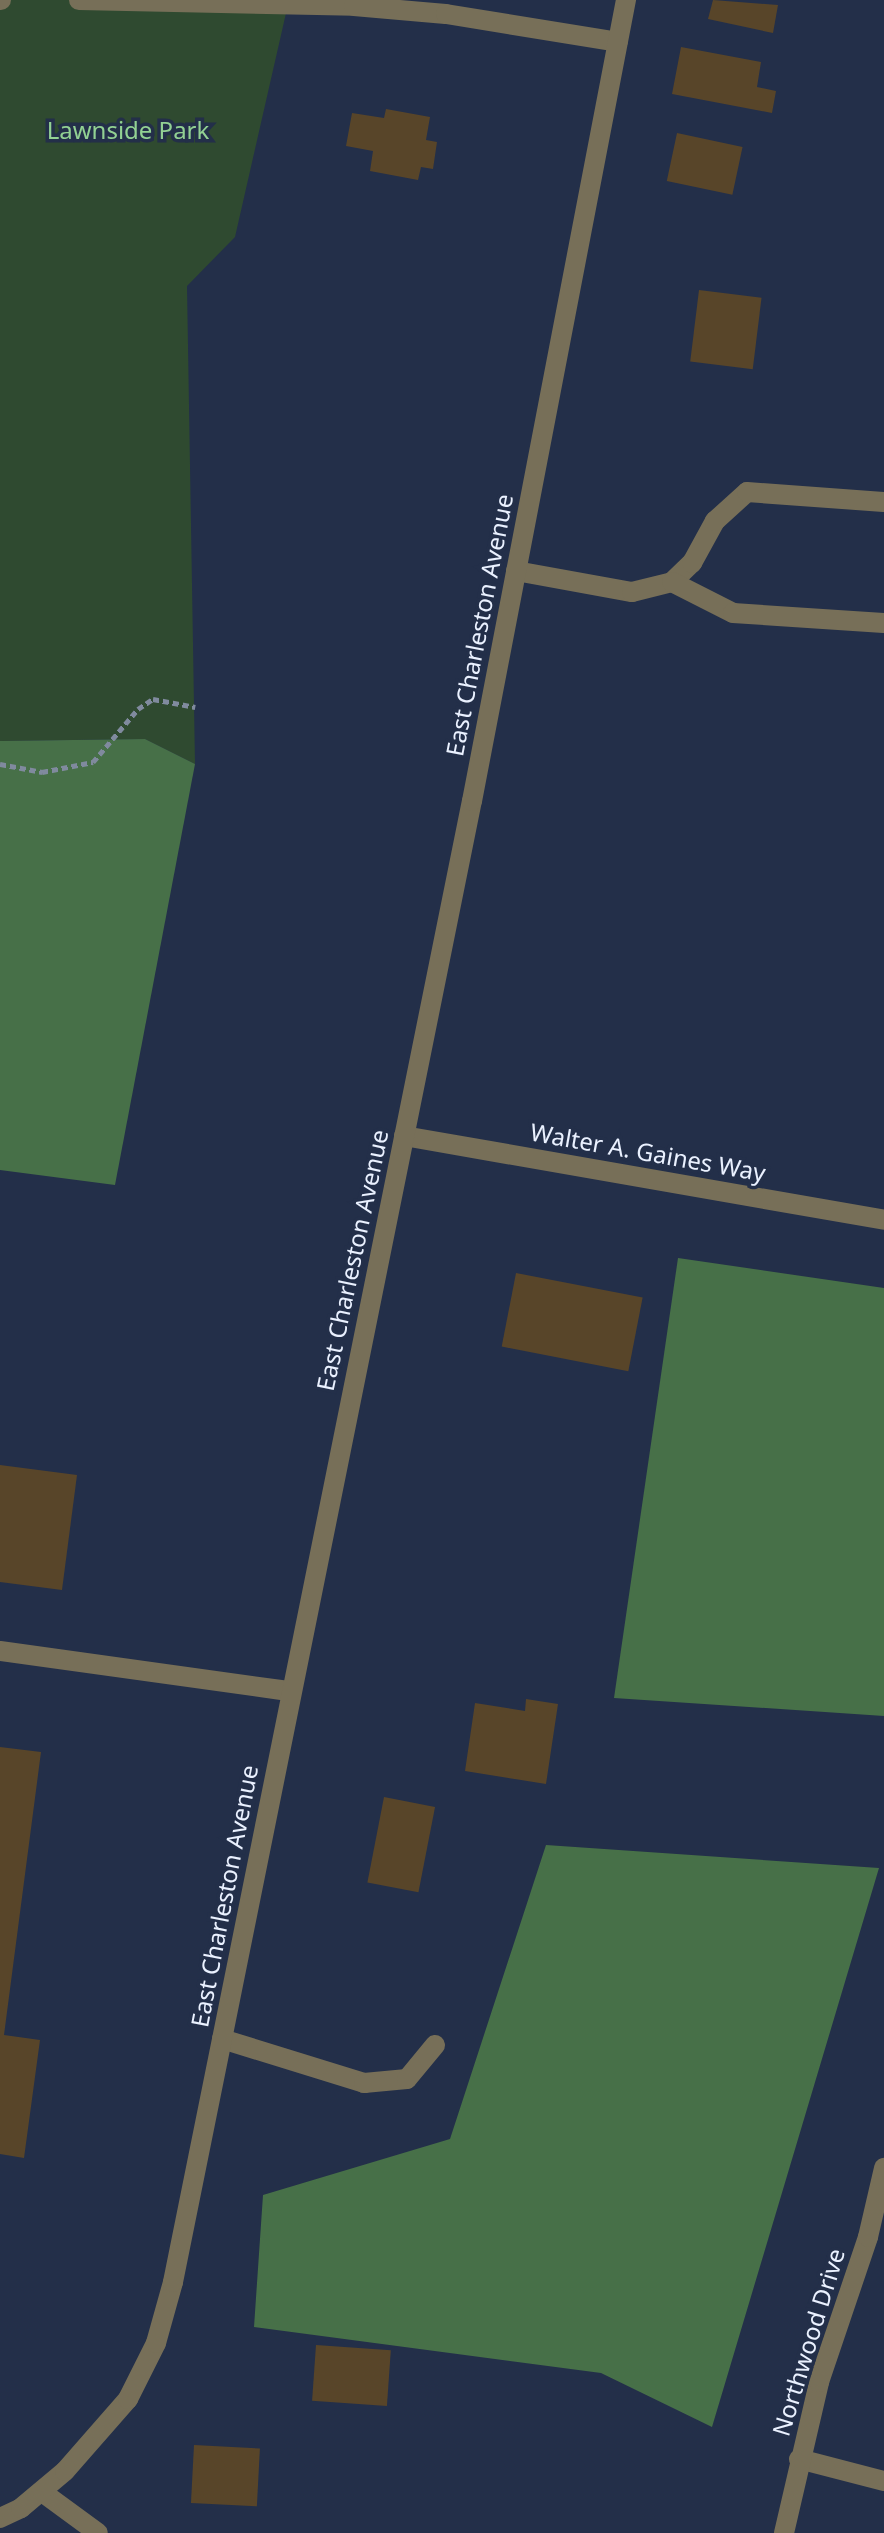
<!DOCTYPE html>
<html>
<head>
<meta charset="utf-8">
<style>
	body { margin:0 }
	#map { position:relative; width:884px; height:2533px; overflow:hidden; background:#232f49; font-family:"Noto Sans",sans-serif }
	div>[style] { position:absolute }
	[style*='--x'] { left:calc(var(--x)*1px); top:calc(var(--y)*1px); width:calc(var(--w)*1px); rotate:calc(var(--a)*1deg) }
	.green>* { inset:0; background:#2f4a30 }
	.forest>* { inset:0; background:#477048 }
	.building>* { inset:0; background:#584529; transform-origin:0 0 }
	.path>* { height:5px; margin-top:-2.5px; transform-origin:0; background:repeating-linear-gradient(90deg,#808a9e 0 6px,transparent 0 10px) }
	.minor>* { height:20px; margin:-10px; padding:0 10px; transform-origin:10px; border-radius:10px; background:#776f58 }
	span { translate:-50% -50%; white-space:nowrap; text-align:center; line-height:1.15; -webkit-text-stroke:7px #232f49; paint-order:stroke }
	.park-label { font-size:24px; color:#92d193 }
	.street-label { font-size:24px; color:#eaf1ff }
</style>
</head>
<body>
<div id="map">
	<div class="green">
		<i style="clip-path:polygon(0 0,289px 0,235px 237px,187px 286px,195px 764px,145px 739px,0 741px)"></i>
	</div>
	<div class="forest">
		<i style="clip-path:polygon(145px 739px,195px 764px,115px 1185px,0 1170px,0 741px)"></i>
		<i style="clip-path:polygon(678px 1258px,884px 1288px,884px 1716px,614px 1698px)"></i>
		<i style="clip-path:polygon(546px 1845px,879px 1868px,712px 2427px,601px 2373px,254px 2327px,263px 2195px,450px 2139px)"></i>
	</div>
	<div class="building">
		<i style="clip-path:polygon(713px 0,778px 5px,773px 33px,708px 19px)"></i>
		<i style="clip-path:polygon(681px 47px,761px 62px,757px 87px,776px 91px,772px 113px,672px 94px)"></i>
		<i style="clip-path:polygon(386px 109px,430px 117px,426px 140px,437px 142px,433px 169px,421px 167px,418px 180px,370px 171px,373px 151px,346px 146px,352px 113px,384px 118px)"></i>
		<i style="left:677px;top:133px;width:67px;height:49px;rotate:12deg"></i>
		<i style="left:699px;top:290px;width:63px;height:72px;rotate:7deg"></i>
		<i style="left:516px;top:1273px;width:129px;height:75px;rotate:11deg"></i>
		<i style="clip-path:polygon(0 1465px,77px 1475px,62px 1590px,0 1582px)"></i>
		<i style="clip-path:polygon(526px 1699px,558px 1704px,546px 1784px,465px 1771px,475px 1703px,525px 1711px)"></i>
		<i style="clip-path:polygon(0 1747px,41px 1752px,4px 2035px,40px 2040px,24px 2158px,0 2154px)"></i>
		<i style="left:384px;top:1797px;width:52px;height:87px;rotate:11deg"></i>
		<i style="left:316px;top:2345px;width:75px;height:56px;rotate:4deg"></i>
		<i style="left:194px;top:2445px;width:66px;height:58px;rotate:3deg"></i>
	</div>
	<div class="path">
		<i style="--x:0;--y:764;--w:43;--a:10.8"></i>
		<i style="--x:42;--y:772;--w:52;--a:-11.1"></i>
		<i style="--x:93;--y:762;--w:70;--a:-49.7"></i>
		<i style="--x:138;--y:709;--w:18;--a:-34"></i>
		<i style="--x:153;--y:699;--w:43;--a:10.8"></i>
	</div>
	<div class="minor">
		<i style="--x:0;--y:0;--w:1;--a:0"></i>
		<i style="--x:79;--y:0;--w:275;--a:1.2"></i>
		<i style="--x:354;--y:6;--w:92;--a:5"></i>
		<i style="--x:446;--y:14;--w:174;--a:9.2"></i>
		<i style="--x:516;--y:571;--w:118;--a:10.3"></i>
		<i style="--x:632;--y:592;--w:41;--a:-14"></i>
		<i style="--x:672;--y:582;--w:28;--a:-44"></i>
		<i style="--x:692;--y:563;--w:48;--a:-61.3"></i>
		<i style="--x:715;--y:521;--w:43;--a:-42.2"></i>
		<i style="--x:747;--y:492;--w:137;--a:4.2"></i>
		<i style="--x:672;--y:582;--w:68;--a:26.9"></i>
		<i style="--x:733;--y:613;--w:151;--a:3.8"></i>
		<i style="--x:404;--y:1136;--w:487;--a:9.9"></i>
		<i style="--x:0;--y:1651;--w:293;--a:7.9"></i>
		<i style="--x:222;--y:2039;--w:149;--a:17.2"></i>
		<i style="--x:364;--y:2083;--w:43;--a:-5.3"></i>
		<i style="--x:407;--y:2079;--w:44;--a:-50.5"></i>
		<i style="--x:799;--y:2459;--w:88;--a:14.5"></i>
		<i style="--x:42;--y:2492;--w:69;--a:36.2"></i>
		<i style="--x:0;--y:2518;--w:23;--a:-25"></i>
		<i style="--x:21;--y:2508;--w:57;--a:-40.1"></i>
		<i style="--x:65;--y:2471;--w:96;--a:-48.8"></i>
		<i style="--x:128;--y:2399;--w:63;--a:-63.4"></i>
		<i style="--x:156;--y:2343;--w:63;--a:-74.4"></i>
		<i style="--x:173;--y:2282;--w:1511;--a:-78.59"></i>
		<i style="--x:472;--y:801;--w:816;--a:-79.12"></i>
		<i style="--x:784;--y:2533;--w:155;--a:-76.9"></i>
		<i style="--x:819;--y:2382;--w:153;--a:-71.3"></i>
		<i style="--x:868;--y:2237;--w:71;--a:-76.9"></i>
	</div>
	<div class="park-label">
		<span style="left:128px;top:130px">Lawnside Park</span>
	</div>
	<div class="street-label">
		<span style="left:479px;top:625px;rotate:-79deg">East Charleston Avenue</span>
		<span style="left:648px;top:1152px;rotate:10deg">Walter A. Gaines Way</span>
		<span style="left:352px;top:1260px;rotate:-78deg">East Charleston Avenue</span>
		<span style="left:224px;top:1896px;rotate:-79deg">East Charleston Avenue</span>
		<span style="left:808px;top:2342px;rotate:-73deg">Northwood Drive</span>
	</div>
</div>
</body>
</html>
